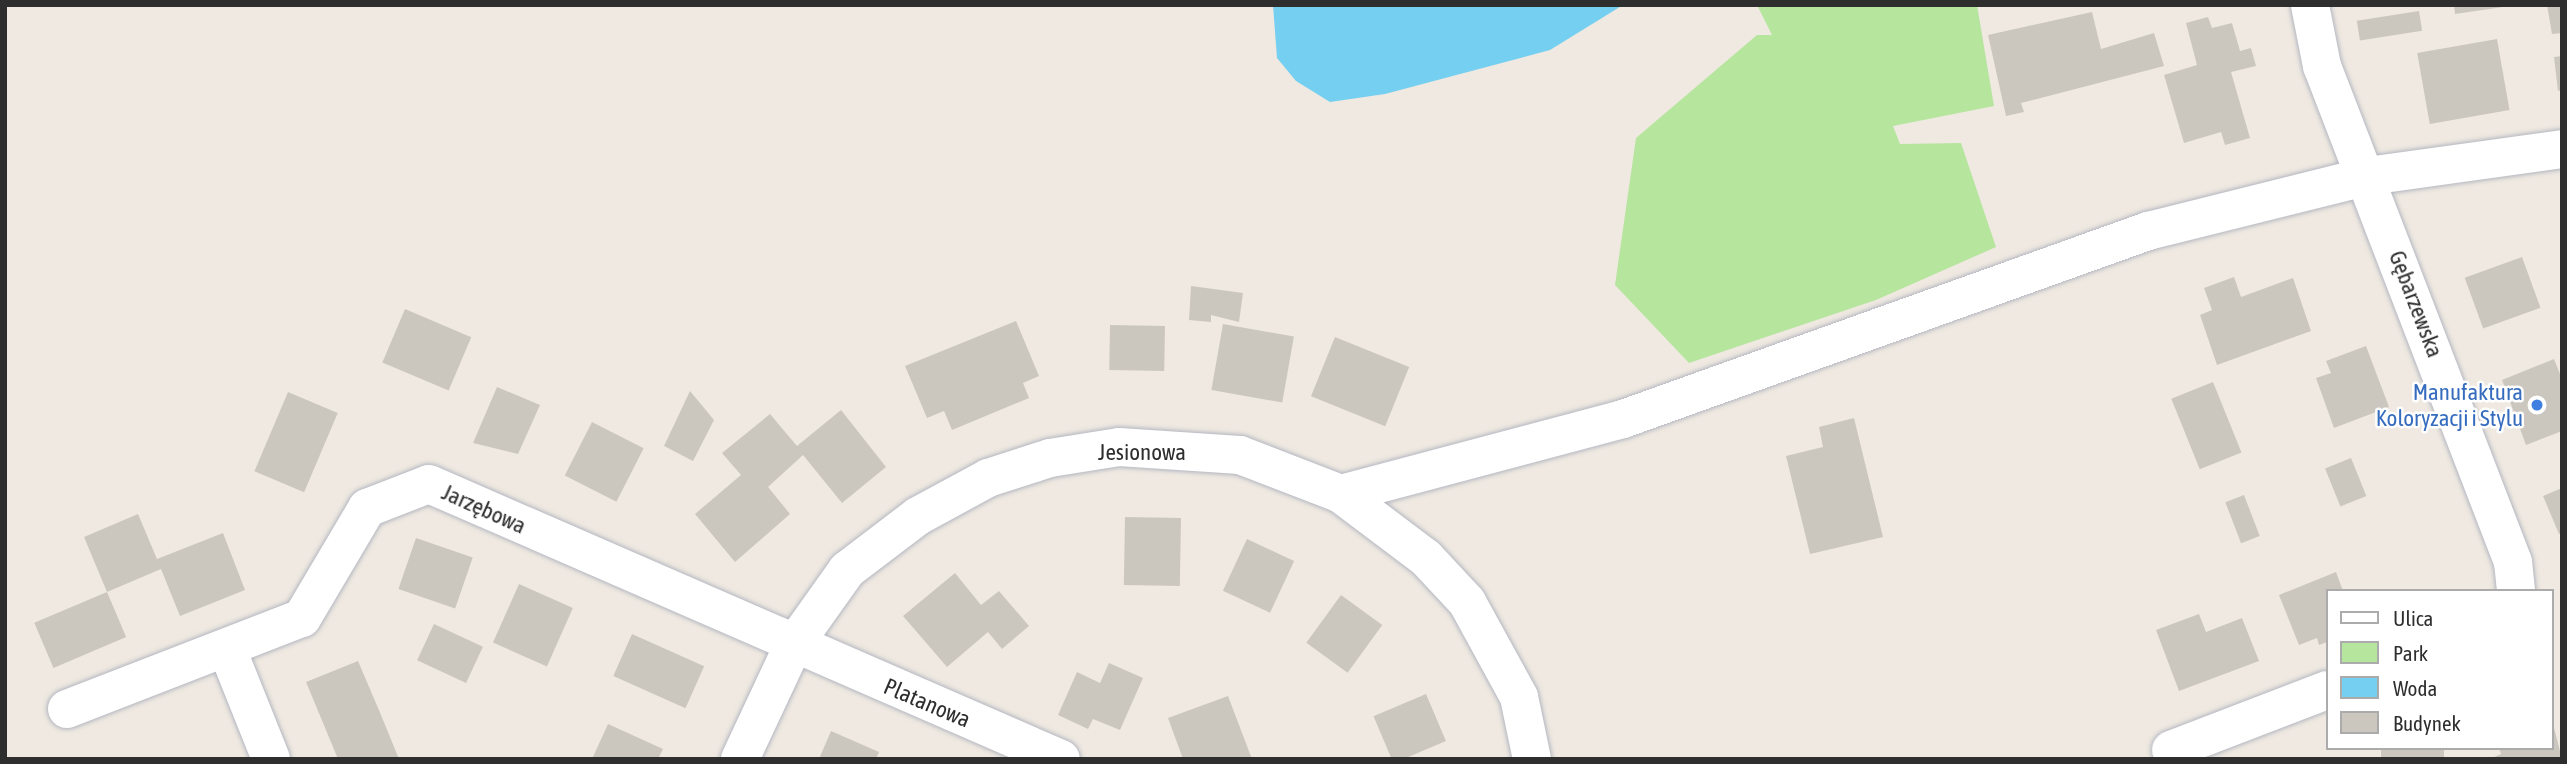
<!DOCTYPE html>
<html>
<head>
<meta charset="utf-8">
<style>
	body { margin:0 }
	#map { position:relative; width:2567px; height:764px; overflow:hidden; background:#efe9e1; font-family:"Asap Condensed",sans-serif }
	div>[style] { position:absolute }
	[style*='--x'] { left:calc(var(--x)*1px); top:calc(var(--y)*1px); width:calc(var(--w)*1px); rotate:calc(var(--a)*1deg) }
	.green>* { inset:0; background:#b6e59e }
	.water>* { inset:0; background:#75cff0 }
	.building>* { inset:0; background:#cbc7bf; transform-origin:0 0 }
	.roads { filter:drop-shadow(0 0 2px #b4b7c1) drop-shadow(0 0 2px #b4b7c1) }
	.minor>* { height:38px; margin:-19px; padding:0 19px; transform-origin:19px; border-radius:19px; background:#fff }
	.dots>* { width:19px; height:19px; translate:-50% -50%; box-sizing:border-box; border:4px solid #fff; border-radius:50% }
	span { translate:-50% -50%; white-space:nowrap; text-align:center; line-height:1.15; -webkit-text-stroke:5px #fff; paint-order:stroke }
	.street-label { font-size:23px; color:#2e2e2e }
	.shop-label { font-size:23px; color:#366cbe }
	.right { translate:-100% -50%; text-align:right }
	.frame { position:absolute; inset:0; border:7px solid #2e2e2e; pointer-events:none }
	.legend { position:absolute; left:2326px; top:589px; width:228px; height:161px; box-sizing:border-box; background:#fff; border:2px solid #ababab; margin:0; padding:9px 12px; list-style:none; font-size:21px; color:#2e2e2e }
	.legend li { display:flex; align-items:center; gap:14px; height:35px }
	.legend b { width:35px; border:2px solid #ababab }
</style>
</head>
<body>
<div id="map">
	<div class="green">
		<i style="clip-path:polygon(1757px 5px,1977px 5px,1994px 106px,1893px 126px,1900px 144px,1961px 143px,1996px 247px,1876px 300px,1689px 363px,1615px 285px,1636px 138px,1757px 35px,1772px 35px)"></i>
	</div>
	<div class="water">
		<i style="clip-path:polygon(1273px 5px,1623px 5px,1550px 50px,1385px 94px,1330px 102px,1296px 81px,1277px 58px)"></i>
	</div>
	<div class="building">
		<i style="clip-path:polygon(2454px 5px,2503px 5px,2503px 7px,2455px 14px)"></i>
		<i style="clip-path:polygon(2547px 5px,2562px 5px,2562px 33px,2552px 34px)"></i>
		<i style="left:2419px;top:11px;width:20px;height:63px;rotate:81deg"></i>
		<i style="clip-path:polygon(2092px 12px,2101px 49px,2154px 33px,2164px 66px,2021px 103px,2024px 112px,2006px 116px,1988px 35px)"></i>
		<i style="clip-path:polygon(2208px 17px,2212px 28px,2232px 23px,2240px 51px,2251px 48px,2256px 66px,2231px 72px,2250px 138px,2225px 145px,2221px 132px,2184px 143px,2164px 75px,2197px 65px,2186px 23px)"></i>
		<i style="left:2497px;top:39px;width:72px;height:81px;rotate:80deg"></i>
		<i style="clip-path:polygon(2562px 56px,2562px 90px,2558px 91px,2554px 57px)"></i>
		<i style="left:2522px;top:257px;width:54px;height:61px;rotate:70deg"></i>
		<i style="clip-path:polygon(2234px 277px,2241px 297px,2293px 278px,2311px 331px,2217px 365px,2200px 315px,2212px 310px,2204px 288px)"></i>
		<i style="clip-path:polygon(1191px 286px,1243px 293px,1239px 322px,1211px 315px,1211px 322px,1189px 320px)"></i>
		<i style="left:405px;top:309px;width:72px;height:58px;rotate:23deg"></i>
		<i style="clip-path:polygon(1016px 321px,1039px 376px,1023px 383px,1029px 398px,952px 430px,944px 411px,927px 418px,905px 366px)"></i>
		<i style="left:1223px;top:324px;width:72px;height:67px;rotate:10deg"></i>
		<i style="left:1110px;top:325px;width:55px;height:45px;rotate:1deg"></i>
		<i style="left:1335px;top:337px;width:80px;height:64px;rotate:22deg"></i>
		<i style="clip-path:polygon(2366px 346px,2389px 407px,2334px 428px,2316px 378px,2331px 373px,2326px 361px)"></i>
		<i style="clip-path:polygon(2554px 359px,2562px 379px,2562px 431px,2526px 445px,2502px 380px)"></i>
		<i style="left:2213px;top:382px;width:76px;height:45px;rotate:68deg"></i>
		<i style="clip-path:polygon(497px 387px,540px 405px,518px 454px,473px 443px)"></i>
		<i style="clip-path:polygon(690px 391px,714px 420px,693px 461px,664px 446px)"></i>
		<i style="left:288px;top:392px;width:54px;height:86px;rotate:23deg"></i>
		<i style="clip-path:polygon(841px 410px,886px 467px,842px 503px,803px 455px,768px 487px,790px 514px,735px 562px,695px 514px,741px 475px,722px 453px,770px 414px,797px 446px)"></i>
		<i style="clip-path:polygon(1854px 418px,1883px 537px,1810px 554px,1786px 456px,1823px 447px,1819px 427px)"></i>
		<i style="left:592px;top:422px;width:58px;height:60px;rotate:27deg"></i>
		<i style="left:2351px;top:458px;width:41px;height:28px;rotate:68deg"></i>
		<i style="clip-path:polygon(2562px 488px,2562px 533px,2559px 534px,2543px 496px)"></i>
		<i style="left:2244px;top:495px;width:44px;height:20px;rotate:69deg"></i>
		<i style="clip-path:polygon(138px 514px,157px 559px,223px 533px,245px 590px,180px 616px,161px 569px,107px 592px,84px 537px)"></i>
		<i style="left:1125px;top:517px;width:56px;height:68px;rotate:1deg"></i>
		<i style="left:416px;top:538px;width:60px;height:54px;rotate:19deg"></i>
		<i style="left:1247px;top:539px;width:52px;height:57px;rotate:25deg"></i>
		<i style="clip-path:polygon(2336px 572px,2343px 591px,2327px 591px,2327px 642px,2319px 645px,2317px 638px,2299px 645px,2279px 595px)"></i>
		<i style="clip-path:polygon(955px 573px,981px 605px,999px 591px,1029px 626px,1002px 649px,988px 632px,947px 667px,903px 616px)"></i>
		<i style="left:519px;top:584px;width:59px;height:64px;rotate:24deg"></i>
		<i style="left:107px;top:592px;width:49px;height:79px;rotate:67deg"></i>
		<i style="left:1341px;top:595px;width:51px;height:59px;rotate:36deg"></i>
		<i style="clip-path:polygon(2199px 614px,2206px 632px,2242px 618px,2259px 661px,2179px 691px,2156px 630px)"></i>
		<i style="left:434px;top:624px;width:54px;height:40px;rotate:25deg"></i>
		<i style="left:632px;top:634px;width:79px;height:46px;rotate:24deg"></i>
		<i style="clip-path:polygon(358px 661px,381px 715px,399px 759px,338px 759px,306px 682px)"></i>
		<i style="clip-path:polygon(1109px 663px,1143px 678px,1120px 730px,1093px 719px,1088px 729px,1058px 715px,1077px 672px,1100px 683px)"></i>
		<i style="left:1426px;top:694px;width:51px;height:57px;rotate:67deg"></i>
		<i style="clip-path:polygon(1228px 696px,1252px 759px,1183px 759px,1168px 718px)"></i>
		<i style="clip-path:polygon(2551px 716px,2562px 759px,2490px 759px,2501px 754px,2499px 748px,2551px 748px)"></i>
		<i style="clip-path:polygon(608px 724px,663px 749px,658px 759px,592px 759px)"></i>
		<i style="clip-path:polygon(831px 731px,879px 752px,876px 759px,819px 759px)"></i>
		<i style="left:2381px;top:748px;width:63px;height:12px"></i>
	</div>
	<div class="roads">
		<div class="minor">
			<i style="--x:2310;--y:5;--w:62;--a:78.9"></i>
			<i style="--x:2322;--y:66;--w:532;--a:68.94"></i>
			<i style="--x:2513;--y:562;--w:29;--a:84"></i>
			<i style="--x:1341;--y:494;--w:292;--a:-14.9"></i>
			<i style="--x:1623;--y:419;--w:558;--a:-19.7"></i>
			<i style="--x:2148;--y:231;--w:227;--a:-14"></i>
			<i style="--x:2368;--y:176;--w:196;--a:-7.9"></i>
			<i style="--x:227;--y:649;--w:118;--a:68.2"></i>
			<i style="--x:67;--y:709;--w:252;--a:-21.2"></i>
			<i style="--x:302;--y:618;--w:128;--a:-59.4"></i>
			<i style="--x:367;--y:508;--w:66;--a:-21.2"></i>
			<i style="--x:429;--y:484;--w:689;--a:23.52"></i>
			<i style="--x:2171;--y:750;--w:167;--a:-21"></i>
			<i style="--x:740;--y:759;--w:125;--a:-64.9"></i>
			<i style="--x:793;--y:646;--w:93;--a:-54.6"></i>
			<i style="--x:847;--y:570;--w:89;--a:-37.3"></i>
			<i style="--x:918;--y:516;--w:80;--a:-28.5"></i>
			<i style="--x:988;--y:478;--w:65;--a:-17.9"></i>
			<i style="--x:1050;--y:458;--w:70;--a:-9.1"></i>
			<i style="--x:1119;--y:447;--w:121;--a:3.8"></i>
			<i style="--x:1240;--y:455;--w:108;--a:21.1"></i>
			<i style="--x:1341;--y:494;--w:106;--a:37"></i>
			<i style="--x:1426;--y:558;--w:60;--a:47"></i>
			<i style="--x:1467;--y:602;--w:108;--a:61.3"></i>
			<i style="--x:1519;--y:697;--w:63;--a:78.2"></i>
		</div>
	</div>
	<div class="dots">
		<i style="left:2537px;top:405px;background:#3f7fe0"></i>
	</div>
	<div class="street-label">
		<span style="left:2416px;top:304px;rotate:69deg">Gębarzewska</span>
		<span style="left:1142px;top:452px">Jesionowa</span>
		<span style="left:484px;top:509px;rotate:24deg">Jarzębowa</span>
		<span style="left:927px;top:703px;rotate:23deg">Platanowa</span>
	</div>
	<div class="shop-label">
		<span class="right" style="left:2523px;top:405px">Manufaktura<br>Koloryzacji i Stylu</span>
	</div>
	<div class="frame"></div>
	<ul class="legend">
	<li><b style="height:9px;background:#fff"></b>Ulica</li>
	<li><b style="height:19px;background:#b6e59e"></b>Park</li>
	<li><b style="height:19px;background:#75cff0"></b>Woda</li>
	<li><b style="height:19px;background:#cbc7bf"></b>Budynek</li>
	</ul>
</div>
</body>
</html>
